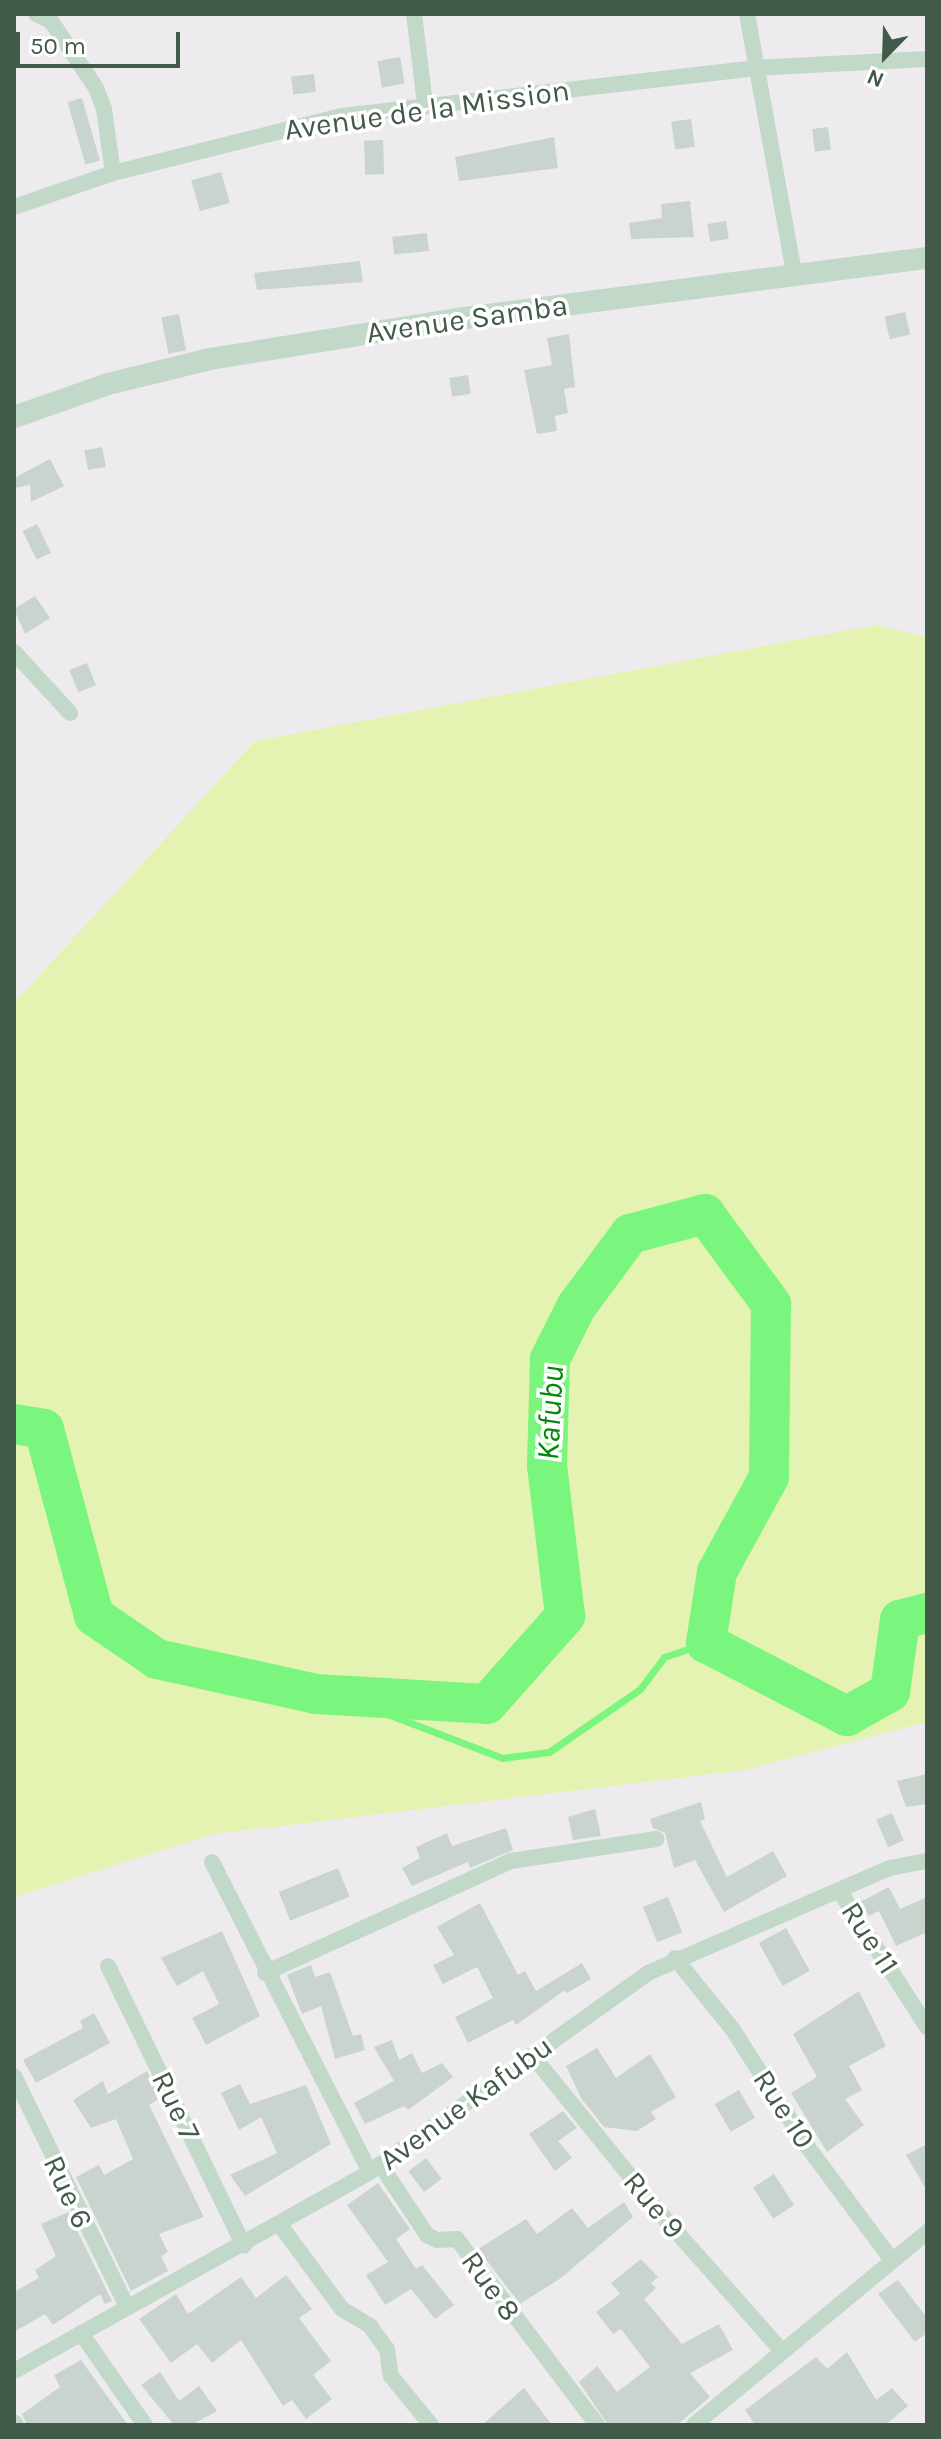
<!DOCTYPE html>
<html>
<head>
<meta charset="utf-8">
<style>
	body { margin:0 }
	#map { position:relative; width:941px; height:2439px; overflow:hidden; background:#eeebee; font-family:Karla,sans-serif }
	div>[style] { position:absolute }
	[style*='--x'] { left:calc(var(--x)*1px); top:calc(var(--y)*1px); width:calc(var(--w)*1px); rotate:calc(var(--a)*1deg) }
	.green>* { inset:0; background:#e5f3b2 }
	.stream>* { height:7px; margin:-3.5px; padding:0 3.5px; transform-origin:3.5px; border-radius:3.5px; background:#7af57e }
	.river>* { height:40px; margin:-20px; padding:0 20px; transform-origin:20px; border-radius:20px; background:#7af57e }
	.building>* { inset:0; background:#c9d4ce; transform-origin:0 0 }
	.minor>* { height:16px; margin:-8px; padding:0 8px; transform-origin:8px; border-radius:8px; background:#c2d8c8 }
	.tertiary>* { height:22px; margin:-11px; padding:0 11px; transform-origin:11px; border-radius:11px; background:#c2d8c8 }
	span { translate:-50% -50%; white-space:nowrap; text-align:center; line-height:1.15; -webkit-text-stroke:7px #fff; paint-order:stroke }
	.street-label { font-size:30px; color:#425a49 }
	.water-label { font-size:32px; color:#048809; font-style:italic }
	.frame { position:absolute; inset:0; border:16px solid #425a49; pointer-events:none }
	.north { position:absolute; left:845px; top:16px; width:80px; height:80px; -webkit-text-stroke:6px #fff; paint-order:stroke; rotate:203deg; font-size:22px; font-weight:700; line-height:32px; text-align:center; color:#425a49 }
	.north::after { content:''; display:block; margin:auto; width:28px; height:36px; background:#425a49; clip-path:polygon(50% 0,100% 100%,50% 72%,0 100%) }
	.scale { position:absolute; left:16px; top:32px; width:164px; height:36px; box-sizing:border-box; border:4px solid #425a49; border-top:0; padding-left:10px; font-size:24px; line-height:28px; white-space:nowrap; color:#425a49; -webkit-text-stroke:6px #fff; paint-order:stroke }
</style>
</head>
<body>
<div id="map">
	<div class="green">
		<i style="clip-path:polygon(876px 625px,927px 637px,927px 1722px,745px 1770px,215px 1834px,14px 1897px,14px 1003px,255px 741px)"></i>
	</div>
	<div class="stream">
		<i style="--x:338;--y:1695;--w:176;--a:21"></i>
		<i style="--x:502;--y:1758;--w:47;--a:-7.3"></i>
		<i style="--x:549;--y:1752;--w:111;--a:-34.7"></i>
		<i style="--x:640;--y:1689;--w:40;--a:-53"></i>
		<i style="--x:664;--y:1657;--w:44;--a:-18.4"></i>
	</div>
	<div class="river">
		<i style="--x:14;--y:1424;--w:30;--a:9"></i>
		<i style="--x:44;--y:1429;--w:194;--a:75"></i>
		<i style="--x:94;--y:1616;--w:76;--a:34.3"></i>
		<i style="--x:157;--y:1659;--w:163;--a:12.4"></i>
		<i style="--x:316;--y:1694;--w:171;--a:3.3"></i>
		<i style="--x:487;--y:1704;--w:118;--a:-48.4"></i>
		<i style="--x:565;--y:1616;--w:151;--a:-96.8"></i>
		<i style="--x:547;--y:1466;--w:107;--a:-88.4"></i>
		<i style="--x:550;--y:1359;--w:58;--a:-63.4"></i>
		<i style="--x:576;--y:1307;--w:91;--a:-53.5"></i>
		<i style="--x:630;--y:1234;--w:78;--a:-14.9"></i>
		<i style="--x:705;--y:1214;--w:112;--a:53.7"></i>
		<i style="--x:771;--y:1304;--w:173;--a:90.7"></i>
		<i style="--x:769;--y:1477;--w:108;--a:118.7"></i>
		<i style="--x:717;--y:1572;--w:72;--a:98.8"></i>
		<i style="--x:706;--y:1643;--w:159;--a:27.4"></i>
		<i style="--x:847;--y:1716;--w:49;--a:-29.2"></i>
		<i style="--x:890;--y:1692;--w:73;--a:-82.1"></i>
		<i style="--x:900;--y:1620;--w:28;--a:-15"></i>
	</div>
	<div class="building">
		<i style="left:400px;top:57px;width:27px;height:23px;rotate:80deg"></i>
		<i style="left:314px;top:74px;width:18px;height:23px;rotate:84deg"></i>
		<i style="left:82px;top:98px;width:65px;height:15px;rotate:74deg"></i>
		<i style="left:691px;top:119px;width:28px;height:20px;rotate:82deg"></i>
		<i style="left:828px;top:127px;width:23px;height:16px;rotate:83deg"></i>
		<i style="clip-path:polygon(554px 137px,558px 168px,459px 181px,455px 157px)"></i>
		<i style="left:383px;top:140px;width:34px;height:19px;rotate:88deg"></i>
		<i style="left:221px;top:172px;width:32px;height:31px;rotate:74deg"></i>
		<i style="clip-path:polygon(690px 201px,694px 237px,631px 239px,629px 223px,662px 218px,661px 204px)"></i>
		<i style="left:726px;top:221px;width:18px;height:19px;rotate:81deg"></i>
		<i style="left:427px;top:233px;width:18px;height:35px;rotate:84deg"></i>
		<i style="clip-path:polygon(360px 261px,363px 282px,257px 290px,254px 273px)"></i>
		<i style="left:905px;top:312px;width:23px;height:21px;rotate:77deg"></i>
		<i style="left:179px;top:314px;width:37px;height:18px;rotate:79deg"></i>
		<i style="clip-path:polygon(569px 334px,575px 387px,564px 389px,568px 413px,555px 416px,557px 431px,537px 434px,524px 370px,552px 365px,547px 338px)"></i>
		<i style="left:468px;top:375px;width:19px;height:19px;rotate:81deg"></i>
		<i style="left:102px;top:447px;width:20px;height:18px;rotate:79deg"></i>
		<i style="clip-path:polygon(50px 459px,64px 486px,31px 502px,30px 485px,14px 488px,14px 478px)"></i>
		<i style="left:37px;top:524px;width:32px;height:16px;rotate:64deg"></i>
		<i style="clip-path:polygon(35px 596px,50px 618px,25px 634px,14px 609px)"></i>
		<i style="left:87px;top:663px;width:24px;height:19px;rotate:68deg"></i>
		<i style="clip-path:polygon(927px 1774px,927px 1804px,906px 1807px,897px 1781px)"></i>
		<i style="clip-path:polygon(701px 1802px,705px 1820px,700px 1821px,727px 1877px,773px 1851px,787px 1876px,724px 1912px,695px 1860px,674px 1868px,665px 1833px,653px 1828px,650px 1819px)"></i>
		<i style="clip-path:polygon(595px 1809px,601px 1836px,573px 1840px,568px 1817px)"></i>
		<i style="left:892px;top:1813px;width:30px;height:17px;rotate:67deg"></i>
		<i style="clip-path:polygon(506px 1828px,513px 1850px,470px 1868px,468px 1862px,412px 1886px,402px 1868px,420px 1858px,416px 1847px,447px 1833px,452px 1846px)"></i>
		<i style="left:338px;top:1868px;width:31px;height:64px;rotate:68deg"></i>
		<i style="clip-path:polygon(889px 1887px,900px 1909px,927px 1897px,927px 1932px,896px 1946px,879px 1911px,869px 1916px,860px 1902px)"></i>
		<i style="left:668px;top:1897px;width:38px;height:27px;rotate:68deg"></i>
		<i style="clip-path:polygon(480px 1903px,518px 1975px,525px 1971px,536px 1991px,582px 1963px,591px 1979px,567px 1993px,565px 1990px,516px 2025px,513px 2020px,468px 2043px,455px 2017px,493px 1998px,477px 1967px,443px 1984px,433px 1965px,454px 1955px,437px 1927px)"></i>
		<i style="left:786px;top:1928px;width:49px;height:31px;rotate:61deg"></i>
		<i style="clip-path:polygon(222px 1931px,260px 2016px,206px 2045px,192px 2018px,219px 2004px,203px 1971px,177px 1986px,161px 1958px)"></i>
		<i style="clip-path:polygon(311px 1965px,315px 1977px,330px 1972px,353px 2036px,361px 2034px,365px 2050px,335px 2059px,321px 2006px,302px 2014px,287px 1975px)"></i>
		<i style="clip-path:polygon(859px 1991px,886px 2046px,849px 2066px,862px 2090px,845px 2099px,864px 2125px,827px 2152px,791px 2093px,817px 2077px,793px 2034px)"></i>
		<i style="clip-path:polygon(94px 2013px,110px 2043px,36px 2083px,23px 2060px,83px 2028px,80px 2021px)"></i>
		<i style="clip-path:polygon(392px 2040px,399px 2060px,412px 2053px,422px 2073px,442px 2063px,453px 2077px,408px 2110px,404px 2106px,365px 2124px,354px 2103px,394px 2081px,374px 2047px)"></i>
		<i style="clip-path:polygon(597px 2048px,616px 2078px,650px 2054px,676px 2097px,651px 2112px,656px 2119px,637px 2131px,604px 2127px,581px 2098px,566px 2066px)"></i>
		<i style="clip-path:polygon(147px 2071px,160px 2098px,149px 2105px,204px 2217px,159px 2234px,168px 2252px,161px 2256px,168px 2271px,131px 2291px,76px 2177px,99px 2165px,104px 2175px,133px 2159px,116px 2119px,91px 2128px,73px 2100px,103px 2081px,108px 2094px)"></i>
		<i style="clip-path:polygon(240px 2084px,250px 2104px,306px 2085px,331px 2144px,245px 2196px,230px 2175px,277px 2153px,261px 2117px,239px 2130px,221px 2093px)"></i>
		<i style="left:739px;top:2090px;width:32px;height:28px;rotate:60deg"></i>
		<i style="clip-path:polygon(563px 2111px,577px 2128px,558px 2141px,572px 2158px,555px 2171px,529px 2134px)"></i>
		<i style="clip-path:polygon(927px 2144px,927px 2191px,906px 2155px)"></i>
		<i style="left:426px;top:2158px;width:26px;height:22px;rotate:53deg"></i>
		<i style="left:774px;top:2174px;width:37px;height:25px;rotate:57deg"></i>
		<i style="clip-path:polygon(378px 2183px,410px 2229px,396px 2239px,416px 2269px,422px 2265px,454px 2305px,435px 2319px,411px 2289px,385px 2305px,366px 2275px,388px 2262px,347px 2205px)"></i>
		<i style="clip-path:polygon(624px 2202px,633px 2217px,561px 2278px,520px 2304px,478px 2249px,526px 2219px,537px 2234px,572px 2208px,588px 2228px)"></i>
		<i style="clip-path:polygon(68px 2212px,112px 2301px,105px 2304px,100px 2294px,53px 2325px,45px 2314px,14px 2332px,14px 2292px,39px 2278px,35px 2270px,56px 2256px,41px 2224px)"></i>
		<i style="clip-path:polygon(641px 2259px,658px 2277px,651px 2283px,656px 2288px,644px 2299px,682px 2344px,719px 2324px,733px 2350px,690px 2373px,710px 2397px,677px 2425px,608px 2425px,579px 2382px,597px 2366px,617px 2392px,650px 2367px,621px 2329px,613px 2334px,596px 2312px,620px 2294px,611px 2283px)"></i>
		<i style="clip-path:polygon(286px 2275px,312px 2309px,299px 2318px,331px 2361px,313px 2375px,332px 2399px,306px 2419px,292px 2400px,283px 2406px,241px 2340px,212px 2363px,197px 2344px,171px 2363px,139px 2319px,176px 2294px,188px 2314px,241px 2277px,256px 2298px)"></i>
		<i style="clip-path:polygon(898px 2280px,927px 2318px,927px 2333px,915px 2342px,878px 2294px)"></i>
		<i style="clip-path:polygon(847px 2352px,876px 2400px,892px 2388px,908px 2406px,885px 2425px,755px 2425px,745px 2410px,816px 2357px,827px 2369px)"></i>
		<i style="clip-path:polygon(81px 2360px,128px 2425px,27px 2425px,22px 2414px,60px 2387px,54px 2375px)"></i>
		<i style="clip-path:polygon(160px 2372px,179px 2401px,199px 2386px,217px 2411px,191px 2425px,174px 2425px,141px 2385px)"></i>
		<i style="clip-path:polygon(524px 2388px,552px 2425px,482px 2425px)"></i>
	</div>
	<div class="minor">
		<i style="--x:36;--y:14;--w:17;--a:25"></i>
		<i style="--x:51;--y:21;--w:81;--a:56.1"></i>
		<i style="--x:96;--y:88;--w:22;--a:69"></i>
		<i style="--x:104;--y:109;--w:65;--a:82"></i>
		<i style="--x:414;--y:14;--w:91;--a:83"></i>
		<i style="--x:747;--y:14;--w:263;--a:79.7"></i>
		<i style="--x:14;--y:207;--w:105;--a:-19"></i>
		<i style="--x:113;--y:173;--w:236;--a:-14"></i>
		<i style="--x:342;--y:116;--w:415;--a:-6.6"></i>
		<i style="--x:754;--y:68;--w:173;--a:-3"></i>
		<i style="--x:14;--y:652;--w:83;--a:47.4"></i>
		<i style="--x:212;--y:1862;--w:348;--a:63"></i>
		<i style="--x:839;--y:1890;--w:163;--a:57.3"></i>
		<i style="--x:675;--y:1958;--w:92;--a:51.1"></i>
		<i style="--x:733;--y:2030;--w:138;--a:57.5"></i>
		<i style="--x:807;--y:2146;--w:142;--a:53.3"></i>
		<i style="--x:108;--y:1966;--w:311;--a:64.1"></i>
		<i style="--x:265;--y:1973;--w:270;--a:-24.5"></i>
		<i style="--x:511;--y:1861;--w:147;--a:-8.6"></i>
		<i style="--x:532;--y:2055;--w:202;--a:51"></i>
		<i style="--x:659;--y:2212;--w:184;--a:48.5"></i>
		<i style="--x:14;--y:2076;--w:255;--a:63.9"></i>
		<i style="--x:380;--y:2164;--w:85;--a:56.5"></i>
		<i style="--x:427;--y:2235;--w:11;--a:27"></i>
		<i style="--x:437;--y:2240;--w:20;--a:-3"></i>
		<i style="--x:457;--y:2239;--w:233;--a:53"></i>
		<i style="--x:280;--y:2225;--w:104;--a:53.6"></i>
		<i style="--x:342;--y:2309;--w:33;--a:31"></i>
		<i style="--x:370;--y:2326;--w:29;--a:54"></i>
		<i style="--x:387;--y:2349;--w:27;--a:82"></i>
		<i style="--x:391;--y:2376;--w:63;--a:50.8"></i>
		<i style="--x:81;--y:2333;--w:112;--a:55.2"></i>
		<i style="--x:14;--y:2371;--w:408;--a:-29.2"></i>
		<i style="--x:370;--y:2172;--w:342;--a:-35.6"></i>
		<i style="--x:648;--y:1973;--w:264;--a:-23.5"></i>
		<i style="--x:890;--y:1868;--w:38;--a:-11"></i>
		<i style="--x:14;--y:2422;--w:4;--a:56"></i>
		<i style="--x:694;--y:2425;--w:303;--a:-39.6"></i>
	</div>
	<div class="tertiary">
		<i style="--x:14;--y:417;--w:100;--a:-19.3"></i>
		<i style="--x:108;--y:384;--w:105;--a:-13.8"></i>
		<i style="--x:210;--y:359;--w:250;--a:-9.2"></i>
		<i style="--x:457;--y:319;--w:474;--a:-7.4"></i>
	</div>
	<div class="street-label">
		<span style="left:427px;top:110px;rotate:-8deg">Avenue de la Mission</span>
		<span style="left:467px;top:319px;rotate:-8deg">Avenue Samba</span>
		<span style="left:870px;top:1938px;rotate:57deg">Rue 11</span>
		<span style="left:466px;top:2103px;rotate:-36deg">Avenue Kafubu</span>
		<span style="left:176px;top:2106px;rotate:64deg">Rue 7</span>
		<span style="left:784px;top:2109px;rotate:57deg">Rue 10</span>
		<span style="left:68px;top:2192px;rotate:65deg">Rue 6</span>
		<span style="left:654px;top:2205px;rotate:50deg">Rue 9</span>
		<span style="left:491px;top:2286px;rotate:54deg">Rue 8</span>
	</div>
	<div class="water-label">
		<span style="left:551px;top:1413px;rotate:-87deg">Kafubu</span>
	</div>
	<div class="frame"></div>
	<div class="north">N</div>
	<div class="scale">50 m</div>
</div>
</body>
</html>
